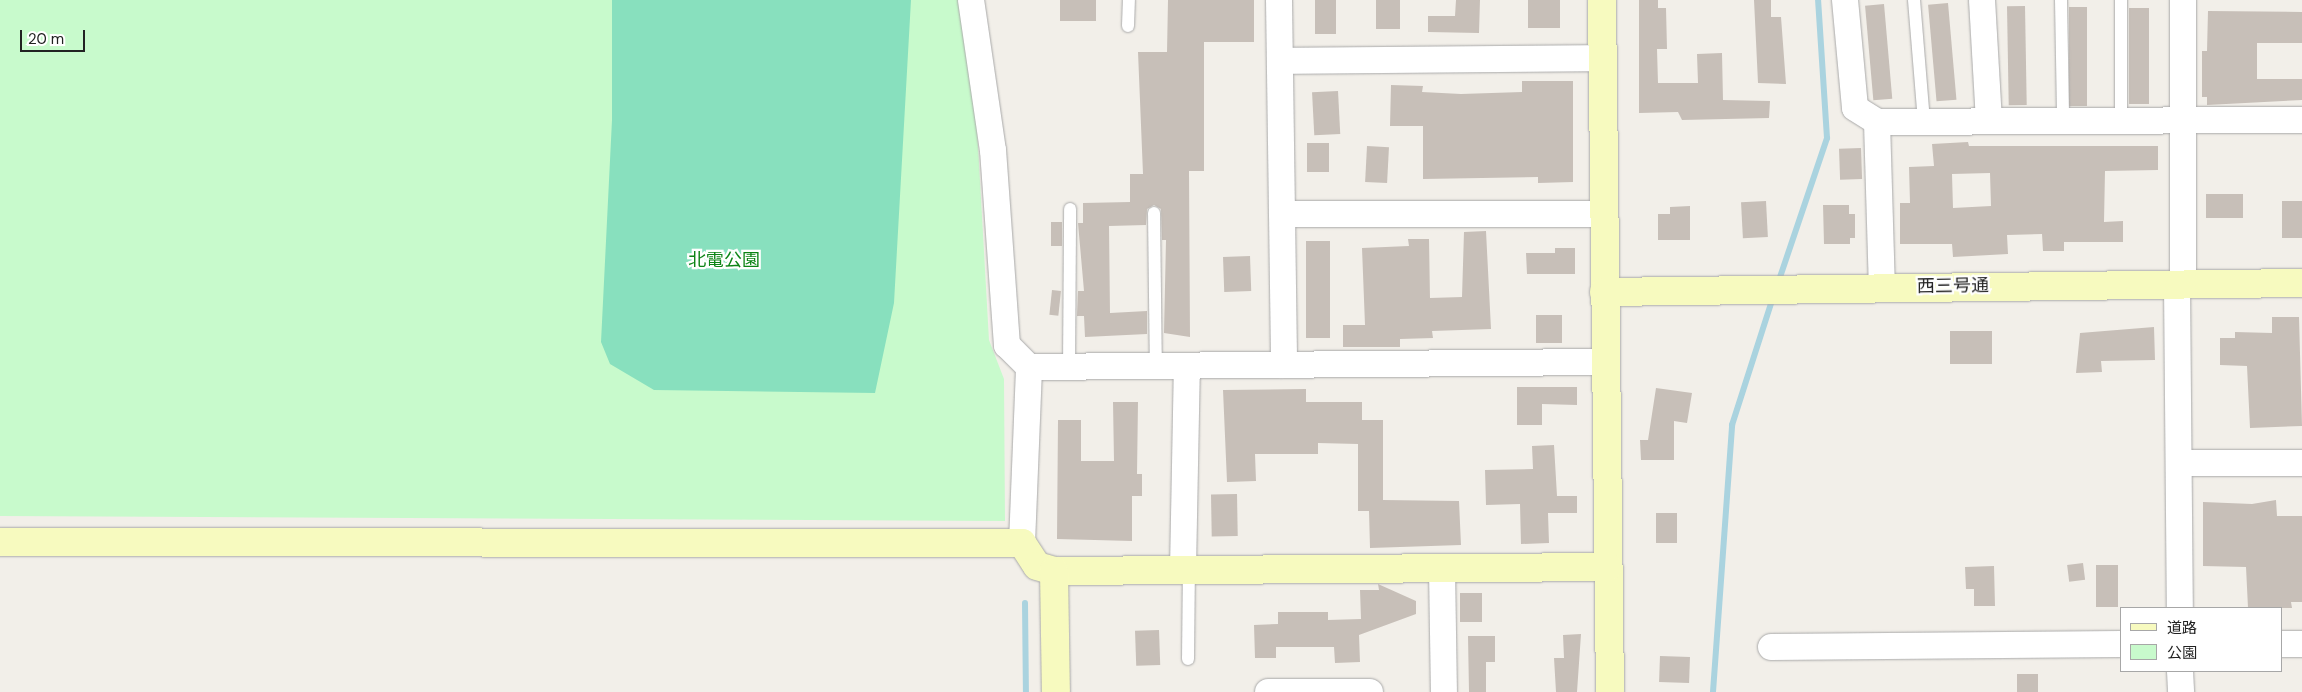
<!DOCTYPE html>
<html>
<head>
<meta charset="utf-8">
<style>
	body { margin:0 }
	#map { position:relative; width:2302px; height:692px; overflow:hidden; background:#f2efe9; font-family:"DM Sans","Noto Sans JP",sans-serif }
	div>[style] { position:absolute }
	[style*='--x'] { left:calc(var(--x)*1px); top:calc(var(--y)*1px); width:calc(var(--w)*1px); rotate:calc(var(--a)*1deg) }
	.park>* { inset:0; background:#c8facc }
	.pitch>* { inset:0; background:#88e0be }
	.stream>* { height:6px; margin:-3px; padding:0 3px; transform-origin:3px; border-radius:3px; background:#aad3df }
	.building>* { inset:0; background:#c7bfb8; transform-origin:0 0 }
	.roads { filter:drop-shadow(0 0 1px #a9a9a9) drop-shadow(0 0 1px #a9a9a9) }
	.lane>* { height:12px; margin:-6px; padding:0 6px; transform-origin:6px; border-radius:6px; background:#fff }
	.street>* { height:26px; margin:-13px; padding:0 13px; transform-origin:13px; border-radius:13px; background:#fff }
	.secondary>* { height:28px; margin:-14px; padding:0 14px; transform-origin:14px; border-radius:14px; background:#f7fabf }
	span { translate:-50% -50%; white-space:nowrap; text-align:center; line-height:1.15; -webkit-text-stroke:4.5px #fff; paint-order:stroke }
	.park-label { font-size:18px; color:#0c8416 }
	.street-label { font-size:18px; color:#222 }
	.legend { position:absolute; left:2120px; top:607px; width:162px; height:65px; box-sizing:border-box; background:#fff; border:1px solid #a7a7a7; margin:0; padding:6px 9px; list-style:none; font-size:15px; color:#222 }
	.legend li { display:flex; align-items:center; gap:10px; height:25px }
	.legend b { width:25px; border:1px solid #a7a7a7 }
	.scale { position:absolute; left:20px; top:30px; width:65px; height:22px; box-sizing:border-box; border:2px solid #222; border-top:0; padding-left:6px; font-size:15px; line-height:18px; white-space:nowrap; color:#222; -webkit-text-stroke:4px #fff; paint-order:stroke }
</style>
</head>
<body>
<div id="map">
	<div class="park">
		<i style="clip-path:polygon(0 0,958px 0,977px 128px,989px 340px,1004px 379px,1005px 521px,0 516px)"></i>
	</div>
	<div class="pitch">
		<i style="clip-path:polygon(612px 0,911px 0,894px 303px,875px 393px,654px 390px,610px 364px,601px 342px,612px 120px)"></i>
	</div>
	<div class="stream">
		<i style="--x:1778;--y:283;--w:153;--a:-71.3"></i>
		<i style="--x:1827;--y:138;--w:138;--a:-93.7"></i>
		<i style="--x:1025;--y:603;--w:89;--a:89.4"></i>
		<i style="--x:1713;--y:692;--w:268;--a:-85.9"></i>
		<i style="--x:1732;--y:425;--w:134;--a:-72.2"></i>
	</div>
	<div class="building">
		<i style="left:1060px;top:0;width:36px;height:21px"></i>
		<i style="clip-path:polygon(1168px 0,1254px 0,1254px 42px,1204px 42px,1204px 171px,1189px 171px,1190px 337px,1164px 333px,1166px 240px,1162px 240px,1161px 209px,1154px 205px,1147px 209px,1146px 225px,1109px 226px,1110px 313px,1147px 311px,1147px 334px,1085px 337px,1084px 316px,1077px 316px,1078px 291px,1084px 291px,1078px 223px,1083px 223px,1083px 203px,1130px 202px,1130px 174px,1143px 174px,1138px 52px,1167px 52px)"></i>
		<i style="left:1315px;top:0;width:21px;height:34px"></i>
		<i style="left:1376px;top:0;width:24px;height:29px"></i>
		<i style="clip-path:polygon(1456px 0,1480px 0,1479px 33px,1428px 32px,1428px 16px,1455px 16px)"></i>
		<i style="left:1528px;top:0;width:32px;height:28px"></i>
		<i style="clip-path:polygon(1639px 0,1658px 0,1658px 8px,1666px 8px,1667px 49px,1657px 49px,1658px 83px,1698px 83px,1697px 54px,1722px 53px,1723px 100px,1770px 101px,1769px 118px,1682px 120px,1678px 112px,1639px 113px)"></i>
		<i style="clip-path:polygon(1754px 0,1771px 0,1771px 17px,1781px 17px,1786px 84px,1758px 83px)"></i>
		<i style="left:1948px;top:3px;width:97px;height:20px;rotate:85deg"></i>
		<i style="left:1884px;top:4px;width:95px;height:19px;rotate:85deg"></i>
		<i style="left:2025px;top:6px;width:99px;height:18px;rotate:89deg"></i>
		<i style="left:2069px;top:7px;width:18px;height:99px"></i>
		<i style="left:2129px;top:8px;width:20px;height:96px"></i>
		<i style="clip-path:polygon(2208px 11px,2302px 12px,2302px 43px,2257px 43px,2257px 79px,2302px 79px,2302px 100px,2207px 105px,2207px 97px,2202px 97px,2202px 51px,2207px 51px)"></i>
		<i style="clip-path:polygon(1522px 81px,1573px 81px,1573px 182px,1538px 183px,1538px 177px,1423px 179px,1423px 126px,1390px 126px,1391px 85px,1423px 86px,1422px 92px,1461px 94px,1522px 92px)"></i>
		<i style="left:1338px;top:91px;width:43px;height:26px;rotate:87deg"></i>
		<i style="clip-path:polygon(evenodd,1968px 142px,1969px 146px,2158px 146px,2158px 170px,2105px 171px,2104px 222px,2123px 221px,2123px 242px,2064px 242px,2064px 251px,2043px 251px,2042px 234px,2007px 235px,2008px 254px,1953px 257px,1952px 244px,1900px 244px,1900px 203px,1910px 203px,1909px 167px,1934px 166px,1932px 144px,1968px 142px,1990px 173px,1991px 206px,1953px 208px,1952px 174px,1990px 173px)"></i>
		<i style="left:1307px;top:143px;width:22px;height:29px"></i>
		<i style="left:1367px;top:146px;width:22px;height:36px;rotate:3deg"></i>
		<i style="left:1861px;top:148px;width:31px;height:22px;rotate:88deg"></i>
		<i style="left:2206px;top:194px;width:37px;height:24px"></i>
		<i style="left:1766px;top:201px;width:36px;height:25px;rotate:87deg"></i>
		<i style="left:2282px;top:201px;width:20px;height:37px"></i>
		<i style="clip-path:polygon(1823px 205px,1849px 205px,1849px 214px,1855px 214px,1855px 238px,1850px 238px,1850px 244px,1824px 244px)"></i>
		<i style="clip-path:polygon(1690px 206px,1690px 240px,1658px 240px,1658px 214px,1670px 214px,1670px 207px)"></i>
		<i style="left:1051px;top:222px;width:11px;height:24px"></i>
		<i style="clip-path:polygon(1486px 231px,1491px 329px,1432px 331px,1433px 338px,1400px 339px,1400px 347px,1343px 347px,1343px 325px,1365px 325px,1362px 248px,1409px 246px,1408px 239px,1429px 239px,1430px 298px,1462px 297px,1464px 232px)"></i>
		<i style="left:1306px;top:241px;width:24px;height:97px"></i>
		<i style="clip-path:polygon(1555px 248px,1575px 248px,1575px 274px,1527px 274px,1526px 253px,1555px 253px)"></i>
		<i style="left:1250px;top:256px;width:35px;height:27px;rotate:88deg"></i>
		<i style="left:1052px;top:290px;width:9px;height:25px;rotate:6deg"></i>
		<i style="left:1536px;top:315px;width:26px;height:28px"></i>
		<i style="clip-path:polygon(2272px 317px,2299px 317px,2302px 426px,2250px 428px,2247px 366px,2220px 365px,2220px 338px,2235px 338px,2235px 332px,2272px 333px)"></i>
		<i style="clip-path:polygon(2154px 327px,2155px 360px,2101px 361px,2102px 372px,2076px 373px,2080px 333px)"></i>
		<i style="left:1950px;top:331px;width:42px;height:33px"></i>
		<i style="clip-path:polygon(1517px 387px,1577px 387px,1577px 405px,1542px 404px,1542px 425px,1517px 425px)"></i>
		<i style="clip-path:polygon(1656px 388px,1692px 393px,1687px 423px,1674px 421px,1674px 460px,1641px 460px,1640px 440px,1648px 440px)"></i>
		<i style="clip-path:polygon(1306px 389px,1306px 402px,1362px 402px,1362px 420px,1383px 420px,1383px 500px,1459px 501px,1461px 545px,1370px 548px,1369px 511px,1358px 511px,1358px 444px,1318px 443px,1318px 454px,1255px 454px,1256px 481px,1227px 482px,1223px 390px)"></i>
		<i style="clip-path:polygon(1113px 402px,1138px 402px,1137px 474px,1142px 474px,1142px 496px,1132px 496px,1132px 541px,1057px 539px,1058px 420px,1081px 420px,1081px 461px,1114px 461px)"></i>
		<i style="clip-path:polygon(1554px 445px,1557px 496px,1577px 496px,1577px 513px,1548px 513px,1549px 543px,1521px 544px,1520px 504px,1486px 505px,1485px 470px,1533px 469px,1532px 446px)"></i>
		<i style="left:1237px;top:494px;width:42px;height:26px;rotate:89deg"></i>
		<i style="clip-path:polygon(2276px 500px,2277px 516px,2302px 516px,2302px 602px,2291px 602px,2292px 608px,2248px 608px,2246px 567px,2203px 566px,2203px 502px,2252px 504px)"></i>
		<i style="left:1656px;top:513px;width:21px;height:30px"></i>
		<i style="left:2083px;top:563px;width:17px;height:16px;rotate:83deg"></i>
		<i style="left:2096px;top:565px;width:22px;height:42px"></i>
		<i style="clip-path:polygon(1994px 566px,1995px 606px,1974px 606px,1974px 589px,1966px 589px,1965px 567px)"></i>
		<i style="clip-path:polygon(1378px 584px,1416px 601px,1416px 614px,1359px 635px,1360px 662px,1335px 663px,1334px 647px,1276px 647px,1276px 658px,1255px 658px,1254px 625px,1278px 624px,1278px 612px,1328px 612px,1328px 620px,1361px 619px,1360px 590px,1379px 590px)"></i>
		<i style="left:1460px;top:593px;width:22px;height:29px"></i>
		<i style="left:1159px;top:630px;width:35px;height:24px;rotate:88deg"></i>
		<i style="clip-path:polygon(1581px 634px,1577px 692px,1556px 692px,1554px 658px,1564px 658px,1563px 635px)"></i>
		<i style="clip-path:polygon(1468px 636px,1495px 636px,1495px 662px,1486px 662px,1486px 692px,1469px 692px)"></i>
		<i style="left:1660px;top:656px;width:30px;height:26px;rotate:2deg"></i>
		<i style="left:2017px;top:674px;width:21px;height:18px"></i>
	</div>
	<div class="roads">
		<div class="lane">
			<i style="--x:1914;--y:0;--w:122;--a:85.3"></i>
			<i style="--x:2061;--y:0;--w:120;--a:89"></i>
			<i style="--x:1128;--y:26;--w:26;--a:-88"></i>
			<i style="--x:2121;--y:120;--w:120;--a:-90"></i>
			<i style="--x:1154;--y:213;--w:154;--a:89.3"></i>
			<i style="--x:1069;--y:367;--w:158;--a:-89.6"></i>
			<i style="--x:1188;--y:659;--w:90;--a:-89.4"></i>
		</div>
		<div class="street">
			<i style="--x:971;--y:0;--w:152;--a:81.7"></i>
			<i style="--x:993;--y:150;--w:196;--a:85.9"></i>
			<i style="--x:1007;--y:345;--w:31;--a:45"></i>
			<i style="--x:1029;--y:367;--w:576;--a:-0.5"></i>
			<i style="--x:1279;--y:0;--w:365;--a:89.2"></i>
			<i style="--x:1845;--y:0;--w:108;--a:84.7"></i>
			<i style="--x:1855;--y:108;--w:26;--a:32"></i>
			<i style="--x:1877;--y:122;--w:425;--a:-0.3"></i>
			<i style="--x:1982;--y:0;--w:120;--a:86.7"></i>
			<i style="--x:1280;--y:61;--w:323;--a:-0.5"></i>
			<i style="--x:1877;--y:122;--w:165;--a:88.3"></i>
			<i style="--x:1282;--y:214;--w:322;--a:0"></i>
			<i style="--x:2177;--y:284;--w:324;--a:89.5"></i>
			<i style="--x:2183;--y:284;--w:284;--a:-90"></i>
			<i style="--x:2182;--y:463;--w:120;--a:0"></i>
			<i style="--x:1022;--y:543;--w:176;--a:-87.7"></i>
			<i style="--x:1183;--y:569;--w:201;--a:-88.9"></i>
			<i style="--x:1442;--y:569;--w:123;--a:89.1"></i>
			<i style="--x:2281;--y:644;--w:21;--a:0"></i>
			<i style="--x:1771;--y:647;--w:350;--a:-0.5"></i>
			<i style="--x:2180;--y:671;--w:21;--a:87"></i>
			<i style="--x:1268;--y:692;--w:102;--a:0"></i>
		</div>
		<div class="secondary">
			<i style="--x:1602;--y:0;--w:692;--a:89.34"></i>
			<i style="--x:1604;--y:292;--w:698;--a:-0.74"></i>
			<i style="--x:0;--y:542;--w:1022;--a:0.06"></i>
			<i style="--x:1022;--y:543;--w:27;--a:57"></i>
			<i style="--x:1037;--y:566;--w:18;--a:16"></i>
			<i style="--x:1054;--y:571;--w:554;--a:-0.41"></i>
			<i style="--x:1054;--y:571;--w:121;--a:89.1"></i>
		</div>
	</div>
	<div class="park-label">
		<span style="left:724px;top:260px">北電公園</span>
	</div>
	<div class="street-label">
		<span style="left:1953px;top:286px;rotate:-1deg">西三号通</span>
	</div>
	<ul class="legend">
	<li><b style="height:6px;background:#f7fabf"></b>道路</li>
	<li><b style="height:14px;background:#c8facc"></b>公園</li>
	</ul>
	<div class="scale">20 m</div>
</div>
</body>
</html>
